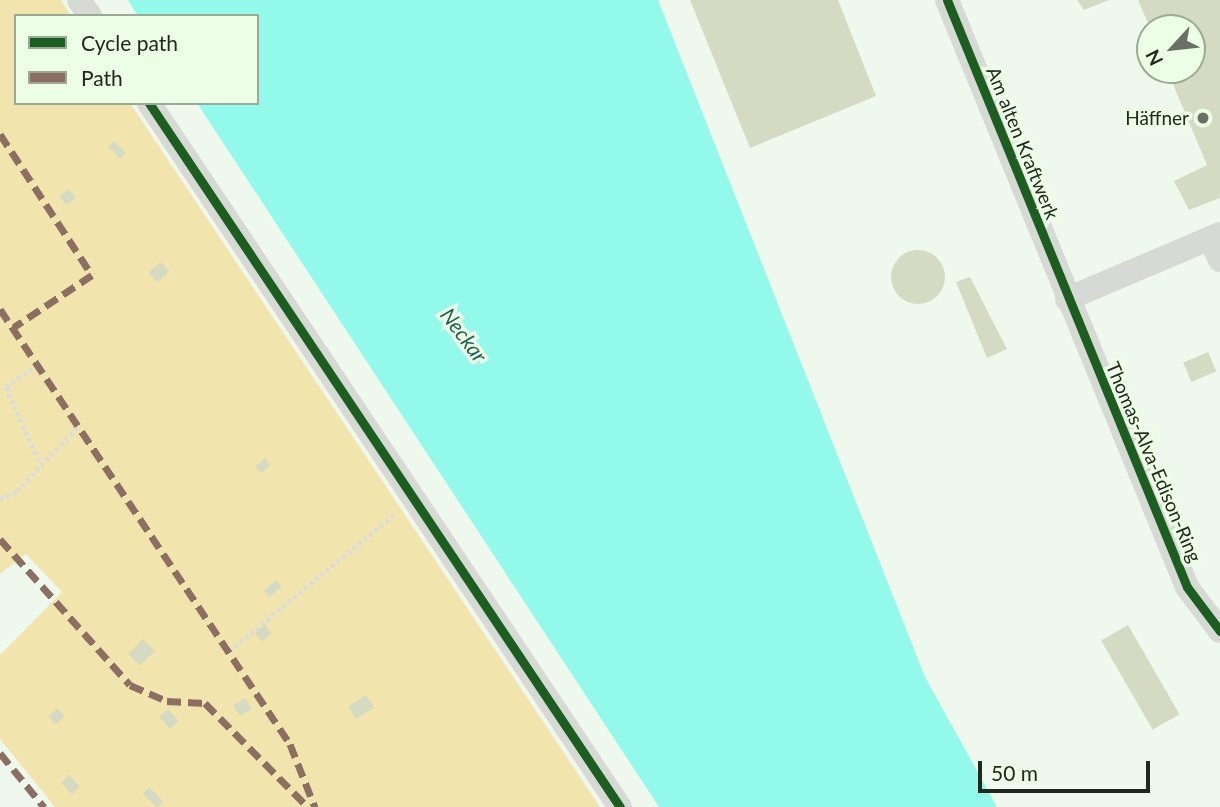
<!DOCTYPE html>
<html>
<head>
<meta charset="utf-8">
<style>
	body { margin:0 }
	#map { position:relative; width:1220px; height:807px; overflow:hidden; background:#eff8ec; font-family:Lato,sans-serif }
	div>[style] { position:absolute }
	[style*='--x'] { left:calc(var(--x)*1px); top:calc(var(--y)*1px); width:calc(var(--w)*1px); rotate:calc(var(--a)*1deg) }
	.green>* { inset:0; background:#f2e4ad }
	.water>* { inset:0; background:#93faeb }
	.building>* { inset:0; background:#d5dbc2; transform-origin:0 0 }
	.round { border-radius:50% }
	.path>* { height:4.5px; margin-top:-2.25px; transform-origin:0; background:repeating-linear-gradient(90deg,#d9dcd8 0 3.5px,transparent 0 7px) }
	.minor>* { height:24px; margin:-12px; padding:0 12px; transform-origin:12px; border-radius:12px; background:#d7d9d5 }
	.quiet>* { height:7px; margin-top:-3.5px; transform-origin:0; background:repeating-linear-gradient(90deg,#8d6e63 0 14px,transparent 0 21px) }
	.cycleway>* { height:9px; margin:-4.5px; padding:0 4.5px; transform-origin:4.5px; border-radius:4.5px; background:#1b5e20 }
	.dots>* { width:19px; height:19px; translate:-50% -50%; box-sizing:border-box; border:4px solid #ecfee6; border-radius:50% }
	span { translate:-50% -50%; white-space:nowrap; text-align:center; line-height:1.15; -webkit-text-stroke:7px #ecfee6; paint-order:stroke }
	.poi-label { font-size:19px; color:#21291e }
	.right { translate:-100% -50%; text-align:right }
	.street-label { font-size:19px; color:#21291e }
	.water-label { font-size:21px; color:#246059; font-style:italic }
	.legend { position:absolute; left:14px; top:14px; width:245px; height:91px; box-sizing:border-box; background:#ecfee6; border:2px solid #9ba996; margin:0; padding:9px 12px; list-style:none; font-size:21px; color:#21291e }
	.legend li { display:flex; align-items:center; gap:14px; height:35px }
	.legend b { width:35px; border:2px solid #9ba996 }
	.north { position:absolute; left:1136px; top:14px; width:70px; height:70px; box-sizing:border-box; background:#ecfee6; border:2px solid #9ba996; border-radius:50%; rotate:243deg; font-size:19px; font-weight:700; line-height:28px; text-align:center; color:#21291e }
	.north::after { content:''; display:block; margin:auto; width:24px; height:32px; background:#697166; clip-path:polygon(50% 0,100% 100%,50% 72%,0 100%) }
	.scale { position:absolute; left:978px; top:761px; width:172px; height:32px; box-sizing:border-box; border:4px solid #21291e; border-top:0; padding-left:9px; font-size:21px; line-height:24px; white-space:nowrap; color:#21291e; -webkit-text-stroke:5px #ecfee6; paint-order:stroke }
</style>
</head>
<body>
<div id="map">
	<div class="green">
		<i style="clip-path:polygon(0 0,61px 0,71px 16px,16px 16px,16px 103px,130px 103px,600px 807px,55px 807px,0 739px,0 655px,62px 592px,26px 554px,0 574px)"></i>
	</div>
	<div class="water">
		<i style="clip-path:polygon(128px 0,658px 0,925px 677px,997px 807px,659px 807px,197px 103px,257px 103px,257px 16px,138px 16px)"></i>
	</div>
	<div class="building">
		<i style="clip-path:polygon(690px 0,838px 0,876px 96px,750px 148px)"></i>
		<i style="clip-path:polygon(1077px 0,1109px 0,1084px 10px)"></i>
		<i style="clip-path:polygon(1138px 0,1220px 0,1220px 198px,1189px 210px,1174px 181px,1207px 165px,1167px 70px,1192px 70px,1192px 28px,1150px 28px)"></i>
		<i style="left:114px;top:141px;width:17px;height:8px;rotate:45deg"></i>
		<i style="left:69px;top:189px;width:11px;height:12px;rotate:52deg"></i>
		<i class="round" style="left:891px;top:250px;width:54px;height:54px"></i>
		<i style="left:161px;top:262px;width:13px;height:16px;rotate:51deg"></i>
		<i style="clip-path:polygon(970px 277px,1007px 349px,987px 358px,956px 282px)"></i>
		<i style="left:1208px;top:352px;width:21px;height:27px;rotate:67deg"></i>
		<i style="left:265px;top:458px;width:9px;height:13px;rotate:49deg"></i>
		<i style="left:276px;top:580px;width:9px;height:16px;rotate:49deg"></i>
		<i style="left:265px;top:625px;width:11px;height:13px;rotate:52deg"></i>
		<i style="left:1128px;top:625px;width:103px;height:31px;rotate:60deg"></i>
		<i style="left:143px;top:639px;width:17px;height:21px;rotate:45deg"></i>
		<i style="left:366px;top:695px;width:15px;height:21px;rotate:58deg"></i>
		<i style="left:245px;top:698px;width:13px;height:14px;rotate:58deg"></i>
		<i style="left:57px;top:708px;width:11px;height:12px;rotate:45deg"></i>
		<i style="left:168px;top:709px;width:16px;height:12px;rotate:47deg"></i>
		<i style="left:69px;top:775px;width:16px;height:11px;rotate:47deg"></i>
		<i style="left:149px;top:787px;width:20px;height:9px;rotate:45deg"></i>
	</div>
	<div class="path">
		<i style="--x:38;--y:365;--w:39;--a:145"></i>
		<i style="--x:6;--y:387;--w:81;--a:66"></i>
		<i style="--x:0;--y:499;--w:19;--a:-25"></i>
		<i style="--x:17;--y:491;--w:88;--a:-46.8"></i>
		<i style="--x:229;--y:651;--w:217;--a:-39.6"></i>
	</div>
	<div class="minor">
		<i style="--x:79;--y:0;--w:19;--a:55"></i>
		<i style="--x:947;--y:0;--w:634;--a:67.76"></i>
		<i style="--x:1187;--y:587;--w:55;--a:53.1"></i>
		<i style="--x:149;--y:103;--w:847;--a:56.22"></i>
		<i style="--x:1210;--y:238;--w:24;--a:66"></i>
		<i style="--x:1067;--y:299;--w:166;--a:-23"></i>
	</div>
	<div class="quiet">
		<i style="--x:0;--y:134;--w:168;--a:56.9"></i>
		<i style="--x:92;--y:275;--w:94;--a:146.3"></i>
		<i style="--x:0;--y:309;--w:523;--a:56.31"></i>
		<i style="--x:290;--y:744;--w:68;--a:68.4"></i>
		<i style="--x:0;--y:539;--w:195;--a:48.3"></i>
		<i style="--x:130;--y:685;--w:40;--a:23.4"></i>
		<i style="--x:167;--y:701;--w:38;--a:3"></i>
		<i style="--x:205;--y:703;--w:146;--a:45.3"></i>
		<i style="--x:0;--y:753;--w:70;--a:50.8"></i>
	</div>
	<div class="cycleway">
		<i style="--x:947;--y:0;--w:634;--a:67.76"></i>
		<i style="--x:1187;--y:587;--w:55;--a:53.1"></i>
		<i style="--x:149;--y:103;--w:847;--a:56.22"></i>
	</div>
	<div class="dots">
		<i style="left:1203px;top:118px;background:#697166"></i>
	</div>
	<div class="poi-label">
		<span class="right" style="left:1189px;top:118px">Häffner</span>
	</div>
	<div class="street-label">
		<span style="left:1023px;top:143px;rotate:68deg">Am alten Kraftwerk</span>
		<span style="left:1154px;top:462px;rotate:67deg">Thomas-Alva-Edison-Ring</span>
	</div>
	<div class="water-label">
		<span style="left:464px;top:335px;rotate:53deg">Neckar</span>
	</div>
	<ul class="legend">
	<li><b style="height:9px;background:#1b5e20"></b>Cycle path</li>
	<li><b style="height:9px;background:#8d6e63"></b>Path</li>
	</ul>
	<div class="north">N</div>
	<div class="scale">50 m</div>
</div>
</body>
</html>
